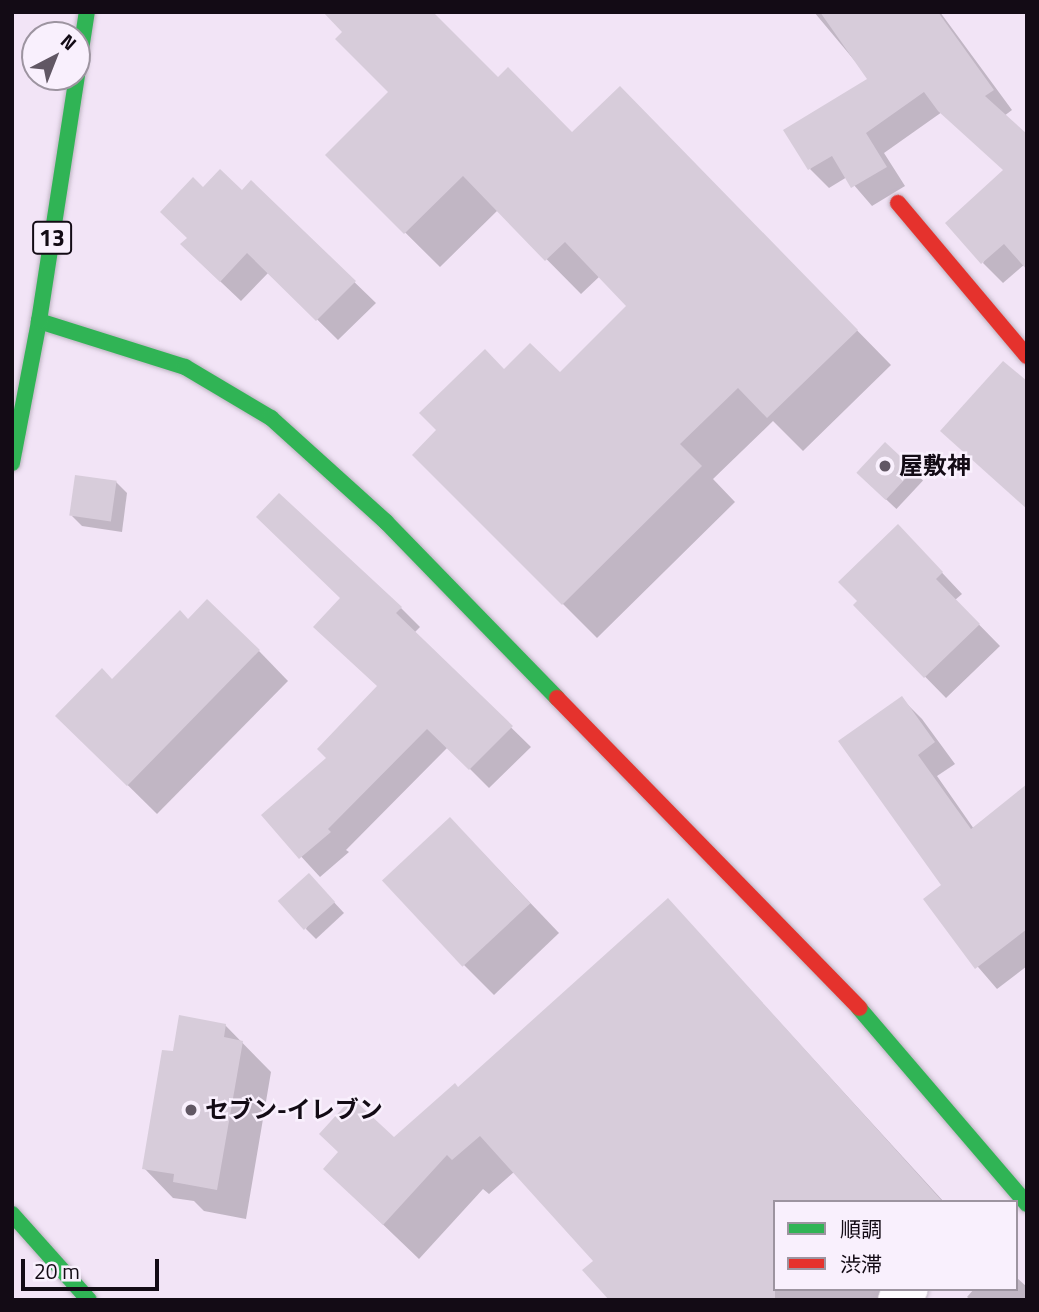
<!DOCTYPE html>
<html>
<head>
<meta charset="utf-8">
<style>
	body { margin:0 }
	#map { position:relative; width:1039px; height:1312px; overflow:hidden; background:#f2e4f6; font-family:"Titillium Web","Noto Sans JP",sans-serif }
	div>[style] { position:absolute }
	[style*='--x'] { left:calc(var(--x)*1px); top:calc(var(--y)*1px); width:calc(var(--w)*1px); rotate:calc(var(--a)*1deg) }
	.shadow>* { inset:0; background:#0003; transform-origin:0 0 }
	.building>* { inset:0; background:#d7ccda; transform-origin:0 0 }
	.roads { filter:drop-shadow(0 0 2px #bcb2c0) drop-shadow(0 0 2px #bcb2c0) }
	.street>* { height:38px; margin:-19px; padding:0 19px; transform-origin:19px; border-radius:19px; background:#fdfbfe }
	.fast>* { height:16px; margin:-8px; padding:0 8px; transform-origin:8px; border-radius:8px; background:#30b455 }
	.jam>* { height:16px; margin:-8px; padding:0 8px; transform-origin:8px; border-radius:8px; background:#e5322d }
	.dots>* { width:19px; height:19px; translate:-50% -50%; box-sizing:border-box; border:4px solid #f9f0fd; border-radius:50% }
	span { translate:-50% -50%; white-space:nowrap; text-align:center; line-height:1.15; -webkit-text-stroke:5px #f9f0fd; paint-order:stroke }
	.shield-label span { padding:2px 5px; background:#f9f0fd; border:2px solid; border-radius:5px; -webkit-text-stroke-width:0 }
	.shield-label { font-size:23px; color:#130b15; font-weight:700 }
	.poi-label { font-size:24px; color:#130b15; font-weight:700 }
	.left { translate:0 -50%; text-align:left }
	.frame { position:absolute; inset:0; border:14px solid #130b15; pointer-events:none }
	.legend { position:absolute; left:773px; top:1200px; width:245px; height:91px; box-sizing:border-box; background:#f9f0fd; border:2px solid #9d94a0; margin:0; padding:9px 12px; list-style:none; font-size:21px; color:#130b15 }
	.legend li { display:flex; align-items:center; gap:14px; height:35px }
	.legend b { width:35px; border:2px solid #9d94a0 }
	.north { position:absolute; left:21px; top:21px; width:70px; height:70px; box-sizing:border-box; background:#f9f0fd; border:2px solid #9d94a0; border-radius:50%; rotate:42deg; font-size:19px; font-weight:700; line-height:28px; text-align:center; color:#130b15 }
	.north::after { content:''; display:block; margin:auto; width:24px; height:32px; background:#615764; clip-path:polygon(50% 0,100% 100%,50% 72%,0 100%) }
	.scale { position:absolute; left:21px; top:1259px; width:138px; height:32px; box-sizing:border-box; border:4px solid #130b15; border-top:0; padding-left:9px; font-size:21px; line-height:24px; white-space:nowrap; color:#130b15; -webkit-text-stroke:5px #f9f0fd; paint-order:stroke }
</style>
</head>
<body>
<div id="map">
	<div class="shadow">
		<i style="clip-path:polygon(814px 12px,940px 12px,1012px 110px,1004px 116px,942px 112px,884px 153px,905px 186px,872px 206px,847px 177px,829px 188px,810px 169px,870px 79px)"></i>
		<i style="clip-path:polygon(498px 79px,572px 134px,654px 123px,891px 365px,803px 451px,773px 421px,713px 479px,735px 502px,597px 638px,414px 455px,504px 371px,560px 375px,628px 306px,600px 276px,581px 294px,498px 210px,440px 267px,327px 155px)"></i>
		<i style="clip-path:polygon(252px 183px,376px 303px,338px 340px,269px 272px,241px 301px,203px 265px,189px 239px,204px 189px,242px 193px)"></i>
		<i style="clip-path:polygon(1019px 197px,1025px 264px,1003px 283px,983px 263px)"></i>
		<i style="left:885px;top:445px;width:52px;height:39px;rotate:43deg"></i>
		<i style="clip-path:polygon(116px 482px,127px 493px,122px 532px,82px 526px,72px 516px)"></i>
		<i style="clip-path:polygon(918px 547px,962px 594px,955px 600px,1000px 646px,946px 698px,855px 605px)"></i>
		<i style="clip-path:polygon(401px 608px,420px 627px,414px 633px,531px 747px,489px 788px,448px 747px,346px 850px,349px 852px,320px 877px,263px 815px,328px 758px,379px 687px,335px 646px)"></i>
		<i style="clip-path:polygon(259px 651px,288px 681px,157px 814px,87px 745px,112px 681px)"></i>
		<i style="clip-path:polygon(901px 698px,922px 719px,955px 764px,937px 776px,974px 829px,1027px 860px,1027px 966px,997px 989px,954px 939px)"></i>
		<i style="clip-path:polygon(479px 849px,559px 933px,494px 995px,464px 965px)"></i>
		<i style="clip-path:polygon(319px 886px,344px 913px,316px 939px,306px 929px)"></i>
		<i style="clip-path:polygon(668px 900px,944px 1202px,775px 1202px,775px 1289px,899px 1289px,887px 1300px,611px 1300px,596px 1261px,514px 1172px,489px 1194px,483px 1189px,419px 1259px,325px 1169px,394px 1139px,459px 1089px)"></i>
		<i style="clip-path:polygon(225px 1025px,271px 1072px,246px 1219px,204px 1211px,194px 1201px,173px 1198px,144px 1168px,174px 1053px)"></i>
		<i style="clip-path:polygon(1016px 1277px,1027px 1287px,1027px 1300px,971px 1300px,967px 1297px,974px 1289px,1016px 1289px)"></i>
	</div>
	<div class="building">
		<i style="clip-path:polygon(323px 12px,433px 12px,498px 77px,508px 67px,572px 132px,620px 86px,858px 330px,767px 418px,738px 388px,680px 444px,702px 466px,562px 605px,412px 455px,436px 430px,419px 413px,485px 349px,504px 369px,530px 343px,560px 372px,626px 306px,565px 242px,545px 261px,463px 176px,404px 234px,325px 155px,388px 92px,335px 39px,342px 32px)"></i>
		<i style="clip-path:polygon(820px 12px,938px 12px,994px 90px,985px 96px,1027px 134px,1027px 270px,1004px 244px,981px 264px,945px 223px,1003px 170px,938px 111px,924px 92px,866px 133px,887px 167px,851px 188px,832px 156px,808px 170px,783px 130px,867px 79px)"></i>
		<i style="clip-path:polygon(220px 169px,242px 190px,251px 180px,356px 281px,316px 321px,247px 253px,220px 282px,180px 244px,187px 238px,160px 212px,193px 177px,203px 187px)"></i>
		<i style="clip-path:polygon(1003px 361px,1027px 381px,1027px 509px,940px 431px)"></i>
		<i style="left:885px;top:442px;width:40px;height:42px;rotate:43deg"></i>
		<i style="left:75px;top:475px;width:42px;height:41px;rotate:8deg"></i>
		<i style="clip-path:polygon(279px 493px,402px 607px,396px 613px,513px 726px,469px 770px,427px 729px,328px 829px,331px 832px,299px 859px,261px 815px,326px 758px,317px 749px,377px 686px,313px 627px,340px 598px,256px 517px)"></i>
		<i style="clip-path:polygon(898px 524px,943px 572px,936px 579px,980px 624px,924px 678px,853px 605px,857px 601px,838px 582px)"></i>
		<i style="clip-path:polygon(207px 599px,260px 650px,127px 786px,55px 716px,102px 668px,112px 679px,180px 610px,188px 619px)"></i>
		<i style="clip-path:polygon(902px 696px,935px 742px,918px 755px,971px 829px,1027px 784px,1027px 929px,975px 969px,923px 899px,941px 885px,838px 741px)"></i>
		<i style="left:450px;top:817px;width:118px;height:93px;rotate:47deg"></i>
		<i style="left:309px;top:873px;width:39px;height:42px;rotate:48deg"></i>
		<i style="clip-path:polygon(668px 898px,943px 1202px,775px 1202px,775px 1300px,609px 1300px,582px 1270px,593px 1261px,480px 1136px,452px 1160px,447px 1155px,383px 1225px,323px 1169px,338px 1152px,319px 1134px,352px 1098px,394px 1137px,455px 1083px,458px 1087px)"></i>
		<i style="clip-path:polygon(179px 1015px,226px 1024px,224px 1037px,243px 1041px,217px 1190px,173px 1182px,174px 1174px,142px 1169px,162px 1050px,173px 1051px)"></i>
	</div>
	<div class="roads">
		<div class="street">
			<i style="--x:897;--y:1300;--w:16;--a:-43"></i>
		</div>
		<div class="fast">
			<i style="--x:39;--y:321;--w:153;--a:17.5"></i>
			<i style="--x:185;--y:367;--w:100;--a:30.7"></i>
			<i style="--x:271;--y:418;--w:155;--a:42.1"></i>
			<i style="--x:386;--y:522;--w:245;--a:45.8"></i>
			<i style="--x:12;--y:463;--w:145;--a:-79.2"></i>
			<i style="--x:39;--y:321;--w:313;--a:-81.2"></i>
			<i style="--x:859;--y:1008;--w:258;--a:49.4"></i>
			<i style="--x:12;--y:1214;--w:115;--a:48.2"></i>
		</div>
		<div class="jam">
			<i style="--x:898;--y:203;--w:200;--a:49.9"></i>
			<i style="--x:557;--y:698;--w:433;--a:45.7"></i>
		</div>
	</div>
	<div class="dots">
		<i style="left:885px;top:466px;background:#615764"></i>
		<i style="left:191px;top:1110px;background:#615764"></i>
	</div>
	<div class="shield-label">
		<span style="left:52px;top:238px">13</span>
	</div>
	<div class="poi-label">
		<span class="left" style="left:899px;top:466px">屋敷神</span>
		<span class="left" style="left:205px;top:1110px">セブン-イレブン</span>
	</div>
	<div class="frame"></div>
	<ul class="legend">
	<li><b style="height:9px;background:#30b455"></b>順調</li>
	<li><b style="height:9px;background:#e5322d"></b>渋滞</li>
	</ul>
	<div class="north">N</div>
	<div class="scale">20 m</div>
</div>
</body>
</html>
